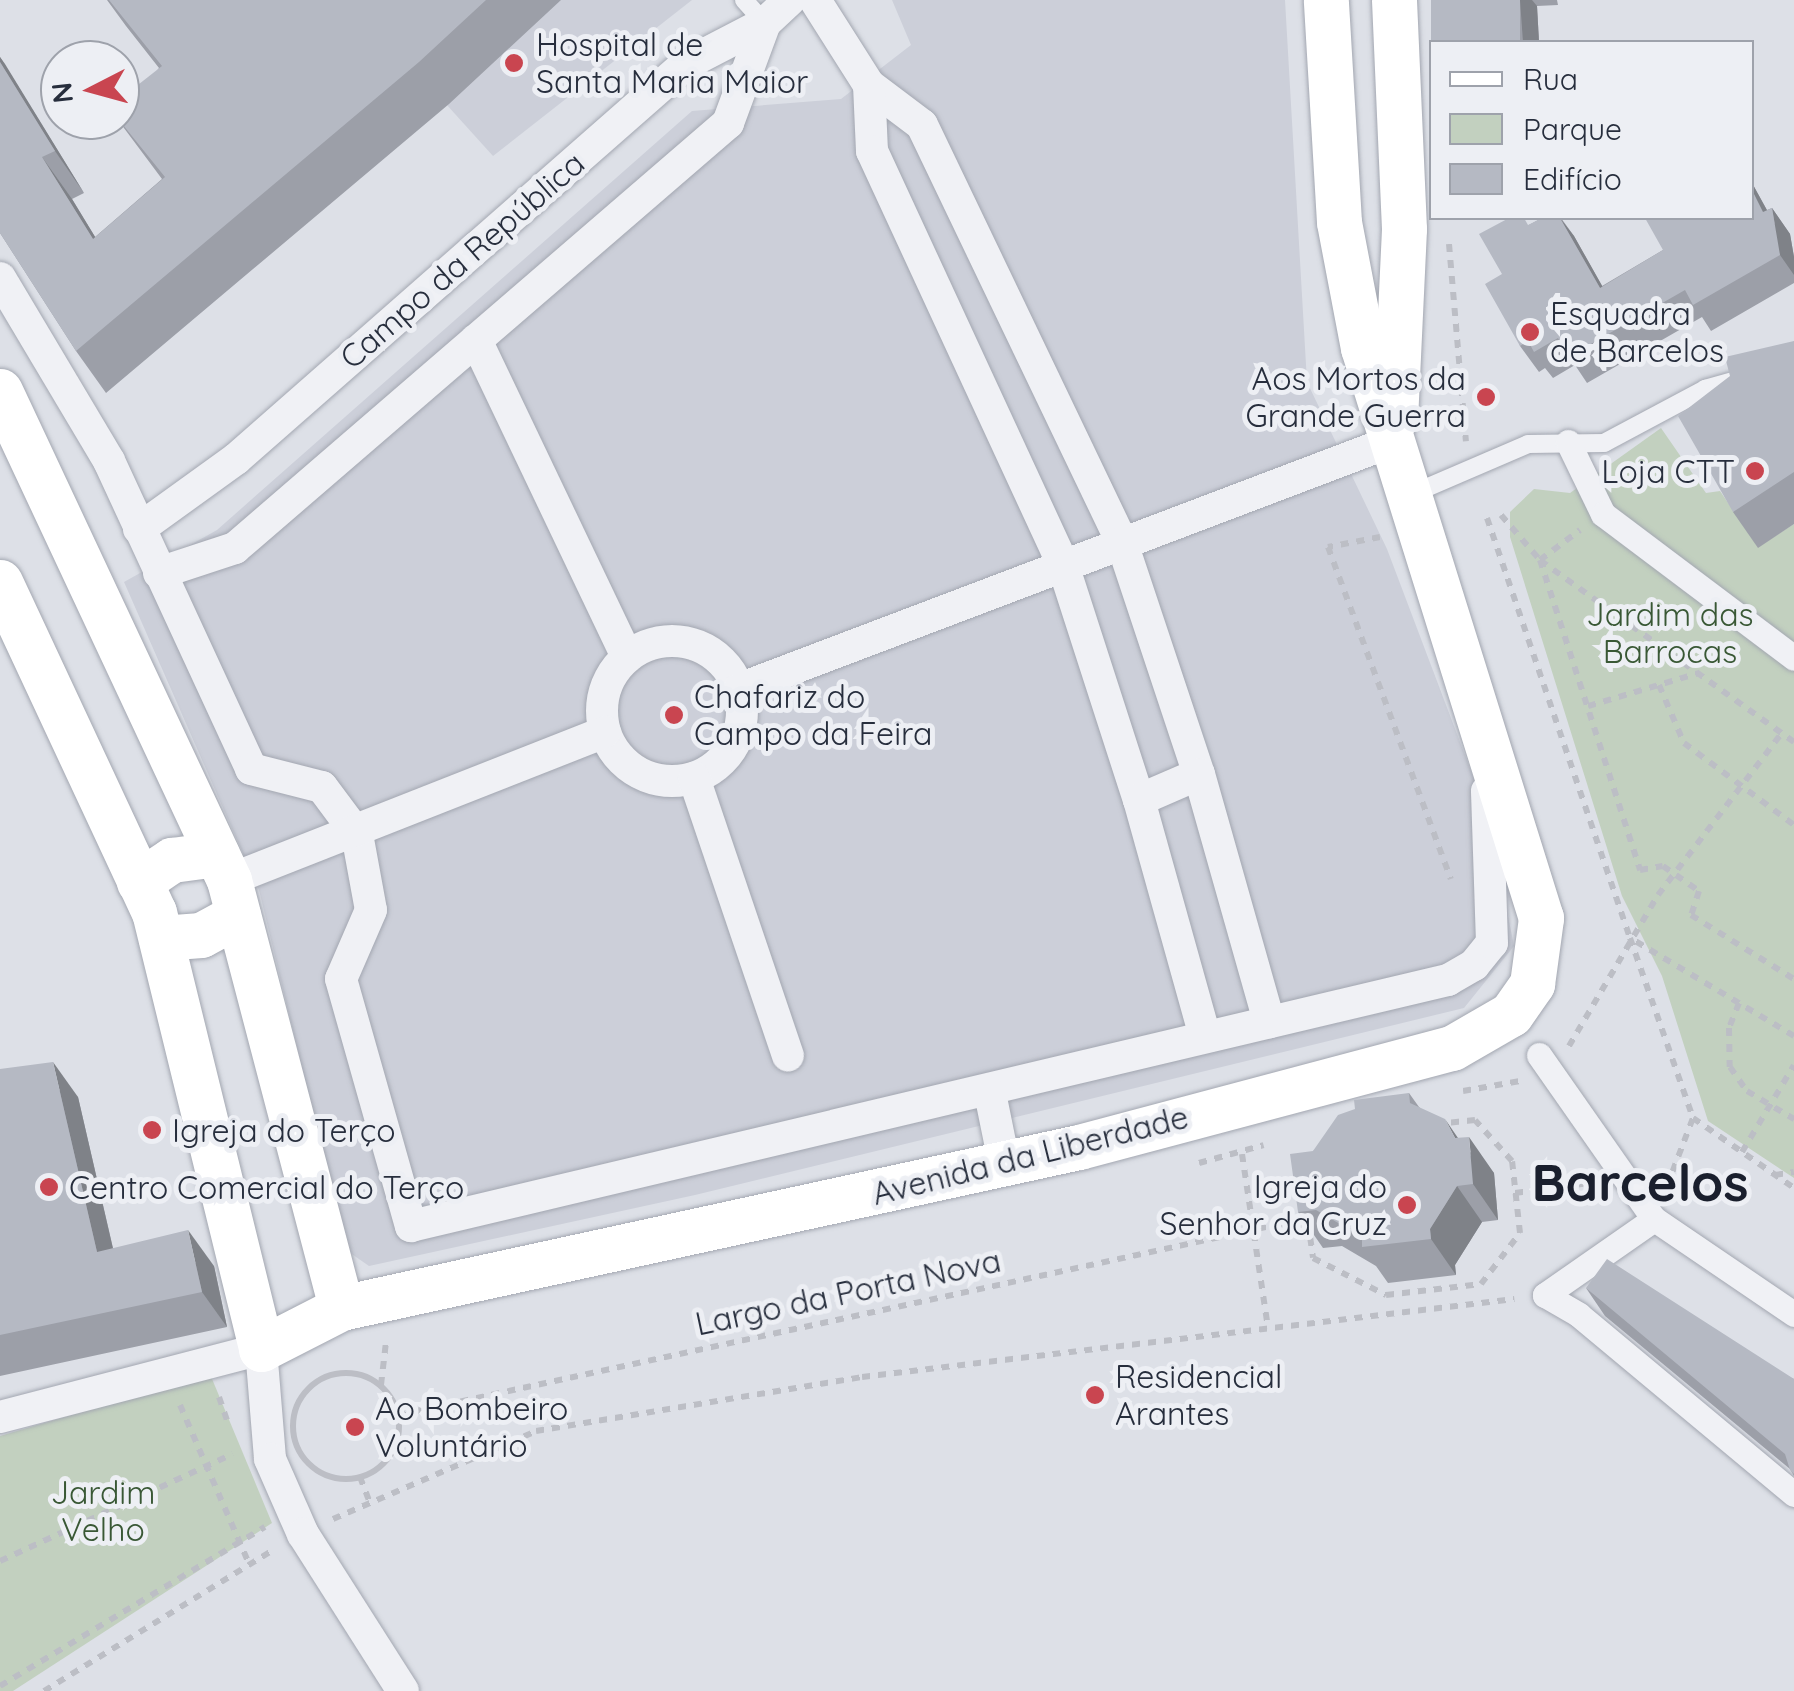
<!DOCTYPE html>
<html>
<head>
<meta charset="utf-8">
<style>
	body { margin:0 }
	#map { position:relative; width:1794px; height:1691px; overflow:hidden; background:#dde0e7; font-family:Quicksand,sans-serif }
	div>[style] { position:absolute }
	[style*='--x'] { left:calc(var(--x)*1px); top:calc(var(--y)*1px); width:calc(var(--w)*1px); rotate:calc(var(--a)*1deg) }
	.built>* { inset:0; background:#cccfd9 }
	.green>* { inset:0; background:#c2d0bf }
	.path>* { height:6px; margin-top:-3px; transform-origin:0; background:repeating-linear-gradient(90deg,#bcbec5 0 8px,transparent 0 16px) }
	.path>.ring { margin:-3px; padding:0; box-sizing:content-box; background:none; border:6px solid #bcbec5; border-radius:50% }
	.roads { filter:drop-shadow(0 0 2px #a3a7b1) drop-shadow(0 0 2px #a3a7b1) }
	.service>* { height:18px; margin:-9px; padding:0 9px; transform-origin:9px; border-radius:9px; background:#f0f1f5 }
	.pedestrian>* { height:25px; margin:-12.5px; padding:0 12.5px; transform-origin:12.5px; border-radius:12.5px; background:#f0f1f5 }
	.minor>* { height:32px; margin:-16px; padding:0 16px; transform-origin:16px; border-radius:16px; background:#f0f1f5 }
	.minor>.ring { margin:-16px; padding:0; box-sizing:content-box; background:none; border:32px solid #f0f1f5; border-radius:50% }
	.secondary>* { height:45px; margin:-22.5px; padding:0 22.5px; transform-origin:22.5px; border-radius:22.5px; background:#fff }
	.wall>* { inset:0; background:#9c9fa8 }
	.shaded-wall>* { inset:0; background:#7f8288 }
	.building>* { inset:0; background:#b5b9c3; transform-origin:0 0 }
	.dots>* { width:28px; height:28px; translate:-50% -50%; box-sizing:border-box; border:5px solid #edeff4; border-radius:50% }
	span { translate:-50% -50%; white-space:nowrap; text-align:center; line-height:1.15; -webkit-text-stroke:10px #edeff4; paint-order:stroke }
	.poi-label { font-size:32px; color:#272e3d }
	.left { translate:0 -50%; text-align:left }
	.right { translate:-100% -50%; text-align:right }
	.street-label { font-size:32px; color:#272e3d }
	.park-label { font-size:32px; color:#395835 }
	.town-label { font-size:52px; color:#1a1f2d; font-weight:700 }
	.legend { position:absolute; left:1429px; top:40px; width:325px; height:180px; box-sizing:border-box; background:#edeff4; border:2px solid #9ea2ab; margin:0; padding:12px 18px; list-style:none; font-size:30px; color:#272e3d }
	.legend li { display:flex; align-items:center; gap:20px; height:50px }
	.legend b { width:50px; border:2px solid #9ea2ab }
	.north { position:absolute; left:40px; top:40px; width:100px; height:100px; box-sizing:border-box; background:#edeff4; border:2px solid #9ea2ab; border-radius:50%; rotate:264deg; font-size:28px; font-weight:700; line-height:40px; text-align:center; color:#272e3d }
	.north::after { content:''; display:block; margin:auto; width:35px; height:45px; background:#c94550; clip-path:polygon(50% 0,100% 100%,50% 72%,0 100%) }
</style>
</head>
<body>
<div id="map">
	<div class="built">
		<i style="clip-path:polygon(352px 0,692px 0,493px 156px)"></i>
		<i style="clip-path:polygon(892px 0,1285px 0,1307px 382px,1387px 549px,1488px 816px,1514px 946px,1464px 1008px,695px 1195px,369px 1266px,346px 1250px,259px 890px,124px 582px,217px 530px,692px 111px,841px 99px,911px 45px)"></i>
	</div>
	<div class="green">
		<i style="clip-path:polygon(1661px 428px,1706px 493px,1720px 491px,1758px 547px,1794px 524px,1794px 1178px,1708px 1121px,1662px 976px,1622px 896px,1510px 537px,1510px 512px,1534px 489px,1570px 493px)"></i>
		<i style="clip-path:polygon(210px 1374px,272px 1523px,13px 1691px,0 1691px,0 1436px)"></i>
	</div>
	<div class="path">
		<i style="--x:1449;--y:244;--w:198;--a:85.1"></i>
		<i style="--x:1501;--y:515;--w:60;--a:49.1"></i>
		<i style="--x:1540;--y:560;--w:50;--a:-36.9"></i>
		<i style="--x:1487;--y:518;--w:443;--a:71.2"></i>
		<i style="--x:1380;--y:537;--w:53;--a:169.1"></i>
		<i style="--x:1328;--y:547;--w:354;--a:69.7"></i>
		<i style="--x:1659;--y:685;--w:63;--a:66.7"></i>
		<i style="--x:1684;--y:743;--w:137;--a:36.7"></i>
		<i style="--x:1588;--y:706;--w:116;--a:-16.6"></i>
		<i style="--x:1794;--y:742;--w:312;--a:-144.4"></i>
		<i style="--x:1540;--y:560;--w:326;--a:72.1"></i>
		<i style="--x:1640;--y:870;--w:23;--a:-10"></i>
		<i style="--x:1663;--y:866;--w:16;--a:35"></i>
		<i style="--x:1676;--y:875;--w:28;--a:35"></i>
		<i style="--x:1699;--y:891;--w:25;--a:108"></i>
		<i style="--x:1691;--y:915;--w:121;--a:31.9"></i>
		<i style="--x:1739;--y:1003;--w:27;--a:112"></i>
		<i style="--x:1729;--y:1028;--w:39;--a:89"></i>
		<i style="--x:1730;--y:1067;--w:29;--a:55"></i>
		<i style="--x:1747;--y:1091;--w:55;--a:30.8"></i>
		<i style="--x:1794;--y:1036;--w:191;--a:-149.1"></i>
		<i style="--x:1630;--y:938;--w:191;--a:70.7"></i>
		<i style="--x:1693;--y:1118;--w:123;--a:34.7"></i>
		<i style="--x:1569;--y:1046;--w:175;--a:-59.5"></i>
		<i style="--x:1658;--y:895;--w:204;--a:-52.6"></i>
		<i style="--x:1463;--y:1091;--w:58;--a:-10"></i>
		<i style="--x:1742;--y:1152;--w:101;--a:-59.1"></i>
		<i style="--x:1242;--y:1154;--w:176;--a:81.5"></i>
		<i style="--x:1199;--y:1163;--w:67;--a:-15.5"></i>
		<i style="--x:1775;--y:1175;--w:19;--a:-9"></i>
		<i style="--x:1667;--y:1186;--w:73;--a:-69.1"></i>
		<i style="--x:1515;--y:1193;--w:75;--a:-7.7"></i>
		<i style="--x:1308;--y:1222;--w:36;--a:82"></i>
		<i style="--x:1313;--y:1258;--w:82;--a:26.9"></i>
		<i style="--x:1386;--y:1295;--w:96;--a:-6.6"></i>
		<i style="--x:1481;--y:1284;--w:64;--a:-52.6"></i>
		<i style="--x:1520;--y:1233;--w:72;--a:-96.3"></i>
		<i style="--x:1512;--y:1161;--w:55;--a:-132.1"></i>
		<i style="--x:1475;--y:1120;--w:36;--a:174"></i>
		<i class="ring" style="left:293px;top:1373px;width:100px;height:100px"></i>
		<i style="--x:381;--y:1385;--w:43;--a:-83.4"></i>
		<i style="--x:219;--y:1397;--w:28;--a:71"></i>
		<i style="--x:180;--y:1405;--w:173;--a:66.5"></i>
		<i style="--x:398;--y:1415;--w:931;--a:-12.22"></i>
		<i style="--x:360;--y:1477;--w:28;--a:69"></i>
		<i style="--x:333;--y:1519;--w:221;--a:-23.4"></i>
		<i style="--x:536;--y:1431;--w:330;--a:-9.4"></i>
		<i style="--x:862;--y:1377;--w:657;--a:-6.82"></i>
		<i style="--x:0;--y:1561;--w:256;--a:-24.7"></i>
		<i style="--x:0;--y:1686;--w:309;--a:-31"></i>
		<i style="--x:44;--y:1691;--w:269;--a:-31.6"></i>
	</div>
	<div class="roads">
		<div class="service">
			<i style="--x:744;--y:0;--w:31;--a:48"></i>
			<i style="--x:1412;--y:494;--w:126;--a:-23.3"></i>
			<i style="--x:1528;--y:444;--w:76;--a:-0.8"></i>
			<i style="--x:1604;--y:443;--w:115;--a:-28.1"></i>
			<i style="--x:1705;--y:389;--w:37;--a:-16"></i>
		</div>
		<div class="pedestrian">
			<i style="--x:1568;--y:442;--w:80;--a:64.1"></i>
			<i style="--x:1603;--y:514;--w:239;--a:37"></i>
			<i style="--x:1539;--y:1055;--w:200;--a:55"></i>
			<i style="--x:1794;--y:1314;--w:169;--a:-145.8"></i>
			<i style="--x:1654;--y:1219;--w:133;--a:145.1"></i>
			<i style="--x:1545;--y:1295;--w:39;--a:30"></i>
			<i style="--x:1579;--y:1315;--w:280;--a:39.8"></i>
		</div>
		<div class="minor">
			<i style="--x:815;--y:0;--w:101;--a:57.6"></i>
			<i style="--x:869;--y:85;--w:66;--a:37"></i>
			<i style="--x:922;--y:125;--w:463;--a:64.4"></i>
			<i style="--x:1122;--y:543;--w:243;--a:71.6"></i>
			<i style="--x:1199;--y:774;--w:258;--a:74.2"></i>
			<i style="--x:869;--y:85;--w:66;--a:87.4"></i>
			<i style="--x:872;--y:151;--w:456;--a:65.2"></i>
			<i style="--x:1063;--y:565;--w:247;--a:72.1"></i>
			<i style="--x:1139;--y:800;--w:246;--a:74.4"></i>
			<i style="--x:0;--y:278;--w:213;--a:59.2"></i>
			<i style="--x:109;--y:461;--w:339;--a:65.2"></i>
			<i style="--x:251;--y:769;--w:73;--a:14.2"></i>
			<i style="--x:322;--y:787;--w:59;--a:53.3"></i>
			<i style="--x:357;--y:834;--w:77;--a:79.6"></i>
			<i style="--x:371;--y:910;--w:75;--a:113.5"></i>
			<i style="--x:341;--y:979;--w:257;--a:74.2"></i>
			<i style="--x:411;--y:1226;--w:1066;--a:-13.35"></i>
			<i style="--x:1448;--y:980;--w:30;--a:-30"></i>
			<i style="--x:1474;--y:965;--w:28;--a:-51"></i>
			<i style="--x:1492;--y:943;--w:152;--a:-91.9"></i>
			<i style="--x:476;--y:340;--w:351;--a:64.5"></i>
			<i style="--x:139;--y:529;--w:120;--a:-35.8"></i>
			<i style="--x:236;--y:459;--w:599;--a:-41.28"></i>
			<i style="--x:686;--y:64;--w:89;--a:-27.4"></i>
			<i style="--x:765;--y:23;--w:34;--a:-43"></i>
			<i style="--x:159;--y:573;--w:80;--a:-18.2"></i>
			<i style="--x:235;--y:548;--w:651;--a:-40.76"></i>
			<i style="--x:728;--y:123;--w:107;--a:-69.7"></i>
			<i class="ring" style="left:602px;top:641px;width:108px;height:108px"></i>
			<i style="--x:739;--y:689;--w:699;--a:-20.77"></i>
			<i style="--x:694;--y:778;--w:293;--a:71.3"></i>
			<i style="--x:1139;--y:800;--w:65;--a:-23.4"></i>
			<i style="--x:229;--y:880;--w:404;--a:-21.5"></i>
			<i style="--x:990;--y:1093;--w:70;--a:78.5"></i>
			<i style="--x:0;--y:1417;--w:270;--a:-14.6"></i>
			<i style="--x:261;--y:1349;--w:110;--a:85.3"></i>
			<i style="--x:270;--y:1459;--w:82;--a:66.3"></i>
			<i style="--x:303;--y:1534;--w:186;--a:57.5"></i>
		</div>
		<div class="secondary">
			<i style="--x:1394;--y:0;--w:229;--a:87.5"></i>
			<i style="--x:1404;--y:229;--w:190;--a:92.7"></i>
			<i style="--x:0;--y:391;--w:540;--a:64.91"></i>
			<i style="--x:229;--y:880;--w:442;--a:75.3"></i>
			<i style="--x:0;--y:582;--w:364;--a:65"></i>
			<i style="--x:154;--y:912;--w:450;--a:76.2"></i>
			<i style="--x:261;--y:1349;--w:90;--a:-27.1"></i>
			<i style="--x:341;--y:1308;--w:755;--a:-12.31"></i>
			<i style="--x:1079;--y:1147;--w:386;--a:-14.9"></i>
			<i style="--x:1452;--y:1048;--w:68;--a:-30"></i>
			<i style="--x:1511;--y:1014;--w:37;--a:-55"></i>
			<i style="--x:1532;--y:984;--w:67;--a:-82.2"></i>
			<i style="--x:1541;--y:918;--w:597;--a:-107.34"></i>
			<i style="--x:1363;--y:348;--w:128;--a:-100.8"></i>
			<i style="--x:1339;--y:222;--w:222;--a:-93.4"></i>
			<i style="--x:139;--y:882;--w:40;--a:-34"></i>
			<i style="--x:172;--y:860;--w:45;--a:-7.6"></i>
			<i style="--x:161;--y:938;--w:40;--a:-4.3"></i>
			<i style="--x:201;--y:935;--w:42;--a:-28.4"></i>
		</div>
	</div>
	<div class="wall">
		<i style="clip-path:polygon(107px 0,561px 0,449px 104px,106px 393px,76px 351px,0 233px,0 57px,84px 193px,72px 199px,95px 237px,162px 179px,118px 120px,120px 120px,159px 68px,126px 26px)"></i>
		<i style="clip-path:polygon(1431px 0,1557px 0,1558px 5px,1537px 6px,1539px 42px,1434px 42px)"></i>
		<i style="clip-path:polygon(1752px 183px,1767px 210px,1772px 208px,1790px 234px,1794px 257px,1794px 283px,1711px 331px,1702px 317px,1587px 383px,1575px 365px,1553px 378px,1545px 368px,1539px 372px,1520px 346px,1502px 274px,1529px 225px,1542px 218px,1561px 218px,1574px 236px,1602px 286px,1663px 250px,1752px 218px)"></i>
		<i style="clip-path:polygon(1794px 341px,1794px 524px,1758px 548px,1733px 512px)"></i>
		<i style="clip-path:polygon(0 1069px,78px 1097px,113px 1248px,214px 1266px,227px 1327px,0 1376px)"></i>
		<i style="clip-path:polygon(1409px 1093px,1419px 1107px,1494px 1173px,1498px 1220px,1482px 1222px,1455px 1265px,1456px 1275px,1388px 1283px,1376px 1266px,1342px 1246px,1323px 1248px,1298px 1212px,1313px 1151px)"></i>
		<i style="clip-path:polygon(1586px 1288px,1794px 1379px,1794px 1476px,1790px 1469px,1605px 1316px)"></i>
	</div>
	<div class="shaded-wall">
		<i style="clip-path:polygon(1520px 0,1532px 0,1537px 6px,1539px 42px,1523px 42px)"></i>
		<i style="clip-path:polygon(0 57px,5px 64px,84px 193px,55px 151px,0 62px)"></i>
		<i style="clip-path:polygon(42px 157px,72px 199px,122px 281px,93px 239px)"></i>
		<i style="clip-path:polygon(1752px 183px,1775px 225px,1772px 208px,1790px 234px,1794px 257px,1794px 275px,1780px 255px,1752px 190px)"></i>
		<i style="clip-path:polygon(1560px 218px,1574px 236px,1618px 314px,1600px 288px)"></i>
		<i style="clip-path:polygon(53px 1062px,78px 1097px,122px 1288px,97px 1252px)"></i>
		<i style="clip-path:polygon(1445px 1119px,1471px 1157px,1469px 1137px,1494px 1173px,1498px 1220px,1473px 1184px,1455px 1138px)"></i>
		<i style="clip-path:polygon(1457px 1186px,1482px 1222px,1455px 1265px,1456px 1275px,1431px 1239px,1430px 1229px)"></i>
		<i style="clip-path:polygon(188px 1230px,214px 1266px,227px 1327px,202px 1292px)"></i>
	</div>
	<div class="building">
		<i style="clip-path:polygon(109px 0,486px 0,419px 62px,76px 351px,0 233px,0 62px,55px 151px,42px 157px,93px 239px,165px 177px,119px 120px,120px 99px,162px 66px)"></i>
		<i style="left:1431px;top:0;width:89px;height:42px"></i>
		<i style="clip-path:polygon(1752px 190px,1763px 212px,1772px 208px,1780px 255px,1693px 305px,1685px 290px,1568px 357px,1558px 338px,1534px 352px,1528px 341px,1520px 346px,1485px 284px,1502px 274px,1479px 234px,1509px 218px,1524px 218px,1528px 225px,1542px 218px,1560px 218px,1600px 288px,1663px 250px,1645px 218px,1752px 218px)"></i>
		<i style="clip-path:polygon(1794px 341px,1794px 472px,1733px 512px,1678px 416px,1730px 376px,1725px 357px)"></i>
		<i style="clip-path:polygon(53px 1062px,97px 1252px,188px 1230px,202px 1292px,0 1335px,0 1069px)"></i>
		<i style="clip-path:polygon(1409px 1093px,1410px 1103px,1445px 1119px,1455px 1138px,1469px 1137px,1473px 1184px,1457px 1186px,1430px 1229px,1431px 1239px,1362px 1247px,1362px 1237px,1316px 1210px,1298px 1212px,1290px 1154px,1313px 1151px,1338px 1115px,1355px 1109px,1354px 1100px)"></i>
		<i style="clip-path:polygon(1607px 1259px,1794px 1379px,1794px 1474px,1790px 1470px,1785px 1454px,1586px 1288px)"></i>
	</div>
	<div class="dots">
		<i style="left:514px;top:63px;background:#c94550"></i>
		<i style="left:1530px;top:332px;background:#c94550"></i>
		<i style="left:1486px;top:397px;background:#c94550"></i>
		<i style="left:1755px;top:471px;background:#c94550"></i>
		<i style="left:674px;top:715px;background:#c94550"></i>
		<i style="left:152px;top:1130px;background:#c94550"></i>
		<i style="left:49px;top:1187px;background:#c94550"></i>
		<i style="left:1407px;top:1205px;background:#c94550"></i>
		<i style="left:1095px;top:1395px;background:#c94550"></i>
		<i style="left:355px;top:1427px;background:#c94550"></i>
	</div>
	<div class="poi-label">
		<span class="left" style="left:536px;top:63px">Hospital de<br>Santa Maria Maior</span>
		<span class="left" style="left:1550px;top:332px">Esquadra<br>de Barcelos</span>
		<span class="right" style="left:1466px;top:397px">Aos Mortos da<br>Grande Guerra</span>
		<span class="right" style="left:1735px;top:471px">Loja CTT</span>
		<span class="left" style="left:694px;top:715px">Chafariz do<br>Campo da Feira</span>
		<span class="left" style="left:172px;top:1130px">Igreja do Terço</span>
		<span class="left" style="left:69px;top:1187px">Centro Comercial do Terço</span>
		<span class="right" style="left:1387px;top:1205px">Igreja do<br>Senhor da Cruz</span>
		<span class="left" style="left:1115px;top:1395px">Residencial<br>Arantes</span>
		<span class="left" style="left:375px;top:1427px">Ao Bombeiro<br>Voluntário</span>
	</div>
	<div class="street-label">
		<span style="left:462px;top:260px;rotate:-41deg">Campo da República</span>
		<span style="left:1030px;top:1155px;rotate:-14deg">Avenida da Liberdade</span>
		<span style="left:848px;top:1292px;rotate:-12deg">Largo da Porta Nova</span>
	</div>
	<div class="park-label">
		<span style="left:1670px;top:633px">Jardim das<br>Barrocas</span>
		<span style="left:103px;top:1511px">Jardim<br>Velho</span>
	</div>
	<div class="town-label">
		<span style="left:1640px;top:1182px">Barcelos</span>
	</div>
	<ul class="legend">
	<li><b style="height:12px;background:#fff"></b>Rua</li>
	<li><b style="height:28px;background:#c2d0bf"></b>Parque</li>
	<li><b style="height:28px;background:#b5b9c3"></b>Edifício</li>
	</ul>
	<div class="north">N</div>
</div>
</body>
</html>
